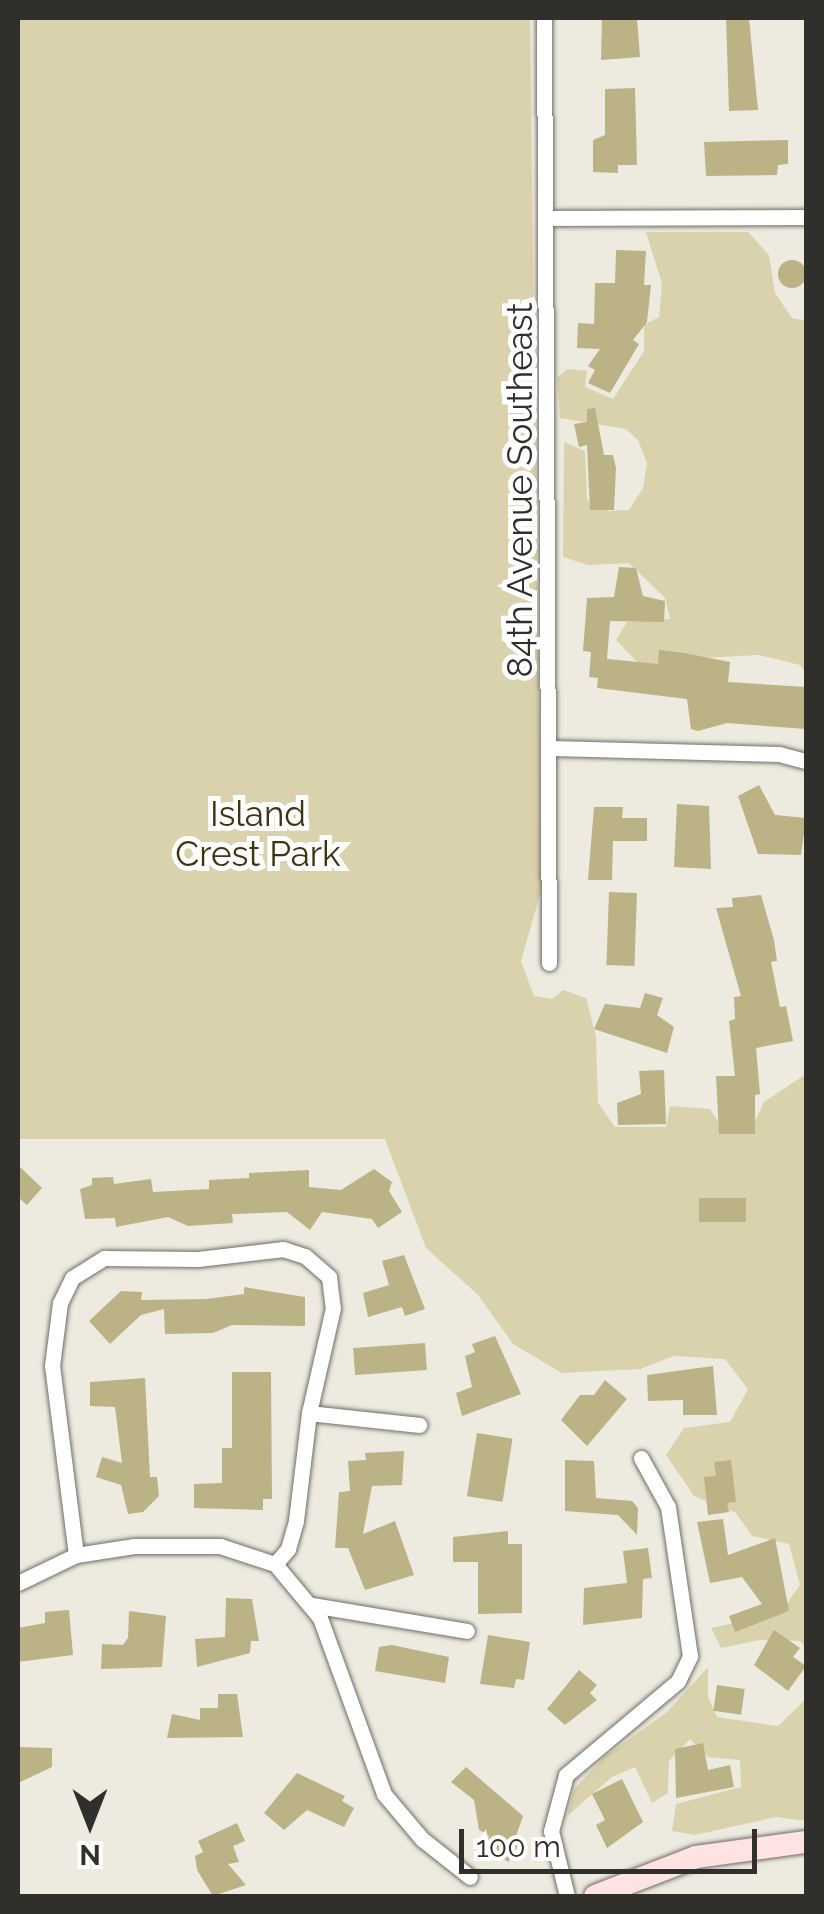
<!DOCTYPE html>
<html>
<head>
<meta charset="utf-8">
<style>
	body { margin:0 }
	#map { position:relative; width:824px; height:1914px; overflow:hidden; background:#edebe0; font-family:Raleway,sans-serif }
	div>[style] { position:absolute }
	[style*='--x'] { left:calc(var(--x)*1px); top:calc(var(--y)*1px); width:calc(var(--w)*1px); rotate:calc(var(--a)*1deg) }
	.green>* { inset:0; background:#dad2ac }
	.building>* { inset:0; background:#bbb286; transform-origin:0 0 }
	.round { border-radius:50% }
	.roads { filter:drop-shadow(0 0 2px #706e65) drop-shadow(0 0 2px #706e65) }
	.street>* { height:15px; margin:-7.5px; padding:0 7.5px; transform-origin:7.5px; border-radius:7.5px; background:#fff }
	.secondary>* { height:22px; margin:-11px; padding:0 11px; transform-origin:11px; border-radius:11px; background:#fee3e2 }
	span { translate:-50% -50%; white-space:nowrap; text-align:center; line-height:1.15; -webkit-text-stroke:10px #fff; paint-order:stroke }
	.street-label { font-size:35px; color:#302f2b }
	.park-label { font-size:35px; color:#3c3511 }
	.frame { position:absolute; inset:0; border:20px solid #302f2b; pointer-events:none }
	.north { position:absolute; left:40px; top:1774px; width:100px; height:100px; -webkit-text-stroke:8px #fff; paint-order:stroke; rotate:180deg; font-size:28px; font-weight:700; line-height:40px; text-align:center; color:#302f2b }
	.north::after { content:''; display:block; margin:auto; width:35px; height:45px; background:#302f2b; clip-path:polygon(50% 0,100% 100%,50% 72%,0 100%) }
	.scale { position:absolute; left:459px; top:1829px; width:298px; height:45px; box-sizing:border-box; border:5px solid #302f2b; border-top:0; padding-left:12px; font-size:30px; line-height:35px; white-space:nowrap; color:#302f2b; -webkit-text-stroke:8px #fff; paint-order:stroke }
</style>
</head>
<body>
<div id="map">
	<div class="green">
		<i style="clip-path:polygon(18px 18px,530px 18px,541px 891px,521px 961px,534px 996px,552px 999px,563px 990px,586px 998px,596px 1036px,598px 1103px,615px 1127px,666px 1127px,670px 1106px,710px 1109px,722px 1127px,752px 1128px,764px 1102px,806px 1074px,806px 1647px,800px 1641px,760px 1640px,721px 1648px,711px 1628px,780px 1613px,800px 1585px,789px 1544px,752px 1536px,736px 1513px,694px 1496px,666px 1455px,684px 1428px,730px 1422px,748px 1389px,725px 1359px,674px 1356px,640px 1369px,562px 1373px,513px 1344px,478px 1295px,426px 1248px,385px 1139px,18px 1139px)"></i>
		<i style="clip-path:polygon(646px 232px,748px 232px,769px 255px,775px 293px,792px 318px,806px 321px,806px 672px,800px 665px,759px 655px,702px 658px,641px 683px,640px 665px,616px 640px,627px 622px,670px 619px,665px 598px,629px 563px,588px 565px,563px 557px,564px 442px,585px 451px,587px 500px,609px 511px,629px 510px,643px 488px,647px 463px,638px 440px,626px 429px,560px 418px,557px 378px,567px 369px,587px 371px,585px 387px,613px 399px,644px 351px,644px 325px,659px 317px,662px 284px)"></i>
		<i style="clip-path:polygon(708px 1667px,708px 1697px,717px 1717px,778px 1726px,806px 1699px,806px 1821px,776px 1817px,695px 1835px,672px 1831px,676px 1804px,741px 1787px,740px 1760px,708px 1757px,690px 1739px,669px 1761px,668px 1793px,652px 1803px,635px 1767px,612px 1777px,567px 1816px,574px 1789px,604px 1757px,667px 1712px)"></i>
	</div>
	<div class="building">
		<i style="clip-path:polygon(602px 18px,637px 18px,640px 57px,601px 60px)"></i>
		<i style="clip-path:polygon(726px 18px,749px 18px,758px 110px,729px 111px)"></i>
		<i style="clip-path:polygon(635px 88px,637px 165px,618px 165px,618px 173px,593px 172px,593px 140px,605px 135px,605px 89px)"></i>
		<i style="clip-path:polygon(788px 140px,788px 164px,778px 165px,777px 175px,706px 176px,704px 142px)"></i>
		<i style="clip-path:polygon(616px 250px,646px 251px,644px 285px,651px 285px,647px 322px,633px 340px,639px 344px,610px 393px,588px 383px,595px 370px,588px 366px,600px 349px,577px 348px,578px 323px,594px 324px,595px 283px,615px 283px)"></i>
		<i class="round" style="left:778px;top:260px;width:28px;height:28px"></i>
		<i style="clip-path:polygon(595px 408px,604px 455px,613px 455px,616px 468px,614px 510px,590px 510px,587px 445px,579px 447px,574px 424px,587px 422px,587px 409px)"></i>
		<i style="clip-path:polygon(619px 567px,636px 568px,643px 596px,665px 601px,664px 622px,610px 621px,607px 659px,658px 664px,659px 650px,684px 653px,730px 662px,728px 682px,806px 687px,806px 729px,727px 723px,698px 731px,691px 729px,687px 699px,597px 688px,598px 678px,589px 677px,591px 652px,583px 651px,587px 598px,614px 597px)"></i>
		<i style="clip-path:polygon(759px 785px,775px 815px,806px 818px,801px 855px,758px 854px,738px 796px)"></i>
		<i style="clip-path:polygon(677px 804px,709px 806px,711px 869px,674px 867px)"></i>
		<i style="clip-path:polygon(594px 807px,623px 807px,622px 818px,647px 818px,647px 841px,613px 841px,612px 880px,588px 880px)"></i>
		<i style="left:609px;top:892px;width:28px;height:73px;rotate:2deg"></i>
		<i style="clip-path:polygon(761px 895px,774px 940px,777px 961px,771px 962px,780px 1007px,786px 1006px,793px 1041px,756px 1048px,760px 1094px,755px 1095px,755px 1134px,719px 1134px,716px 1076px,735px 1076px,729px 1021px,735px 1019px,734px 997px,741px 996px,716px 908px,733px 907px,732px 898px)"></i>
		<i style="clip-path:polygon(645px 993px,663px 998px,657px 1015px,674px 1027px,667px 1053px,594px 1029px,605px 1004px,640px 1008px)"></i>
		<i style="clip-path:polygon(664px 1070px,666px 1124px,618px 1125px,617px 1103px,641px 1094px,639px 1071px)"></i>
		<i style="clip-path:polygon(18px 1165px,42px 1188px,27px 1205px,18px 1197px)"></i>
		<i style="clip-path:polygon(374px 1169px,392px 1182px,389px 1191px,402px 1212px,378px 1228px,372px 1219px,322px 1212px,310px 1230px,287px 1212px,232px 1214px,233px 1223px,188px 1226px,168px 1217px,116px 1227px,115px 1218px,85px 1219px,80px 1189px,92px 1185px,92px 1178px,113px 1177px,114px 1184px,151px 1179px,153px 1192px,209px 1189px,209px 1180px,249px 1178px,249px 1173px,309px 1170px,309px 1187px,341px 1190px)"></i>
		<i style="left:699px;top:1198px;width:47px;height:24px"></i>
		<i style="clip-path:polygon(404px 1255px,425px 1309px,405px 1316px,402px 1307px,368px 1317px,363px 1293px,389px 1285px,382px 1261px)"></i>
		<i style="clip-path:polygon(244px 1287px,305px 1297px,305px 1326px,232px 1325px,213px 1333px,165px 1334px,164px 1309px,141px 1315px,110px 1344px,89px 1321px,121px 1291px,142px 1292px,141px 1300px,206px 1299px,244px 1294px)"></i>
		<i style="clip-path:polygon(495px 1336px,521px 1394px,462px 1416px,456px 1393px,472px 1387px,465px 1356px,475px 1352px,472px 1344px)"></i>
		<i style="left:425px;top:1343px;width:27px;height:72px;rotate:86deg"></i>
		<i style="clip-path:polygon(713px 1366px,717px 1415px,683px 1415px,683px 1400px,648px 1401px,647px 1375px)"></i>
		<i style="clip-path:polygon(232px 1372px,271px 1372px,272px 1499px,263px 1499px,263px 1510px,194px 1508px,194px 1484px,222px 1483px,222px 1448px,232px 1448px)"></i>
		<i style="clip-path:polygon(145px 1378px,150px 1477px,157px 1477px,159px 1496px,143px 1512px,128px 1514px,121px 1485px,96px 1477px,102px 1457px,122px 1463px,115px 1407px,90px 1406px,90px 1382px)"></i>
		<i style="clip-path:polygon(605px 1380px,627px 1399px,587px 1446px,561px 1420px,580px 1395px,594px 1395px)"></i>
		<i style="left:477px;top:1433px;width:36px;height:64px;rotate:9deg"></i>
		<i style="clip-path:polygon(404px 1451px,402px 1485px,372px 1486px,363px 1534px,395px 1521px,414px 1575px,365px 1590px,348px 1548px,335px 1548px,339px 1492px,350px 1491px,348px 1461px,366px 1460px,365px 1453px)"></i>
		<i style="clip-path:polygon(565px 1460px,594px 1461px,596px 1498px,632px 1501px,638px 1508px,637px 1535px,618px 1515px,565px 1511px)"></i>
		<i style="clip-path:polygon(731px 1460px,736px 1502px,727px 1503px,729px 1512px,708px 1515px,704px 1477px,716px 1476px,714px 1462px)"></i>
		<i style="clip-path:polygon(723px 1519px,728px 1555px,775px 1538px,789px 1611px,735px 1632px,729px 1616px,762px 1604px,742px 1577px,710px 1583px,697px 1522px)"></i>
		<i style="clip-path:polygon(508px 1531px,508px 1544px,522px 1544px,522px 1613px,478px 1614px,478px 1562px,453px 1562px,453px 1537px)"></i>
		<i style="clip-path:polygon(648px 1548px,652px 1578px,643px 1579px,642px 1618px,583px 1625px,584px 1588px,627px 1583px,623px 1551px)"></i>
		<i style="clip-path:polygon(226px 1598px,252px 1599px,259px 1641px,251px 1641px,250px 1653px,197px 1667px,195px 1639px,225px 1637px)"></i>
		<i style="clip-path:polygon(69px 1610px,73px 1655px,18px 1662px,18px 1628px,45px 1623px,45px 1612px)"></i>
		<i style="clip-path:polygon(129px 1611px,166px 1616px,162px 1667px,101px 1669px,102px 1644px,123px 1645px,128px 1638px)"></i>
		<i style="clip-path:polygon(774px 1630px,800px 1648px,793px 1657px,806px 1666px,788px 1691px,754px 1665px)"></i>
		<i style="clip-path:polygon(488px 1635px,530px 1642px,524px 1680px,516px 1679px,514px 1688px,480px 1684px)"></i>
		<i style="clip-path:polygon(392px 1645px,449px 1657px,445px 1683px,375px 1671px,379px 1647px)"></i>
		<i style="clip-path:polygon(579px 1670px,597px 1685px,590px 1693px,597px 1700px,565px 1725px,547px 1709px)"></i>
		<i style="left:717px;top:1685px;width:28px;height:26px;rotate:8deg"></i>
		<i style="clip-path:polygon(218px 1694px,237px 1694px,243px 1737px,167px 1738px,172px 1714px,200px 1720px,200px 1708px,218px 1708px)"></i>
		<i style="clip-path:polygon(703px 1743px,708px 1770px,730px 1765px,734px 1787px,676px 1798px,675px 1749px)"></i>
		<i style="clip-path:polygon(18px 1747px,52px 1748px,52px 1767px,18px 1783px)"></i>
		<i style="clip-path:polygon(466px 1767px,523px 1816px,516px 1836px,522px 1839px,508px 1862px,483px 1842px,488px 1834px,479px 1830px,474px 1800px,451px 1782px)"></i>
		<i style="clip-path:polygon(297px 1773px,345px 1796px,342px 1801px,354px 1808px,344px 1827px,307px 1810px,284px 1830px,264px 1813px)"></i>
		<i style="clip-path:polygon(622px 1779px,643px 1822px,607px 1848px,596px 1825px,605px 1820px,592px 1794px)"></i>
		<i style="clip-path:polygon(237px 1823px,245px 1841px,233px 1846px,239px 1862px,228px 1864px,246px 1885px,213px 1896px,197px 1870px,195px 1856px,203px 1852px,198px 1841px)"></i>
	</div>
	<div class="roads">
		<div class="street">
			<i style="--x:544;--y:18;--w:945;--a:89.7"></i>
			<i style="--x:547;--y:218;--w:259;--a:-0.2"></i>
			<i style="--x:552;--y:748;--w:227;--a:1.5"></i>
			<i style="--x:779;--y:754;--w:28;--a:15"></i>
			<i style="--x:309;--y:1413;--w:111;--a:6.2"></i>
			<i style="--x:76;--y:1555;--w:191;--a:-97.2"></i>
			<i style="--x:52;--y:1366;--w:64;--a:-82.8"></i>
			<i style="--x:60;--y:1303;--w:28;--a:-64"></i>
			<i style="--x:72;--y:1278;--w:38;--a:-32"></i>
			<i style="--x:104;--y:1258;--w:94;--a:0.6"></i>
			<i style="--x:198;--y:1259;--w:86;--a:-6.7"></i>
			<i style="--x:283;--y:1249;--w:23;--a:18"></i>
			<i style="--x:305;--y:1256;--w:32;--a:41"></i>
			<i style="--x:329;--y:1277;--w:31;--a:83"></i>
			<i style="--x:333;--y:1308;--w:108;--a:102.9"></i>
			<i style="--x:309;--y:1413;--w:109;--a:96.9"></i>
			<i style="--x:296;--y:1521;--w:29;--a:106"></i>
			<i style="--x:288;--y:1549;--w:20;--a:131"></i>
			<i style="--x:18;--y:1583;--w:64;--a:-25.8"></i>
			<i style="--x:76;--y:1555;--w:59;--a:-8.8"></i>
			<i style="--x:134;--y:1546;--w:86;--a:0"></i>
			<i style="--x:220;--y:1546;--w:58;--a:18.1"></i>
			<i style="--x:275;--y:1564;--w:70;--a:50.2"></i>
			<i style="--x:320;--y:1618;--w:187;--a:70"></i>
			<i style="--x:384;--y:1794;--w:59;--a:49.8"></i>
			<i style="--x:422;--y:1839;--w:61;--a:38.4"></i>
			<i style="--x:312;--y:1605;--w:157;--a:9.5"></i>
			<i style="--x:567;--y:1896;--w:67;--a:-103.8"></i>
			<i style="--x:551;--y:1831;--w:58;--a:-75"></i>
			<i style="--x:566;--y:1775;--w:146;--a:-40"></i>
			<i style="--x:678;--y:1681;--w:28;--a:-64"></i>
			<i style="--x:690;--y:1656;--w:151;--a:-98.4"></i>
			<i style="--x:668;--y:1507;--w:56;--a:-118.9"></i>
		</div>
		<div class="secondary">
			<i style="--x:595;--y:1896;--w:108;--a:-21.1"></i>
			<i style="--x:696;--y:1857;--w:111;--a:-7.8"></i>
		</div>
	</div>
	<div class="street-label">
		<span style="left:520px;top:490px;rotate:-90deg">84th Avenue Southeast</span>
	</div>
	<div class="park-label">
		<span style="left:258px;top:834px">Island<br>Crest Park</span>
	</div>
	<div class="frame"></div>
	<div class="north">N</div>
	<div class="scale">100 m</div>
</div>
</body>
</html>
